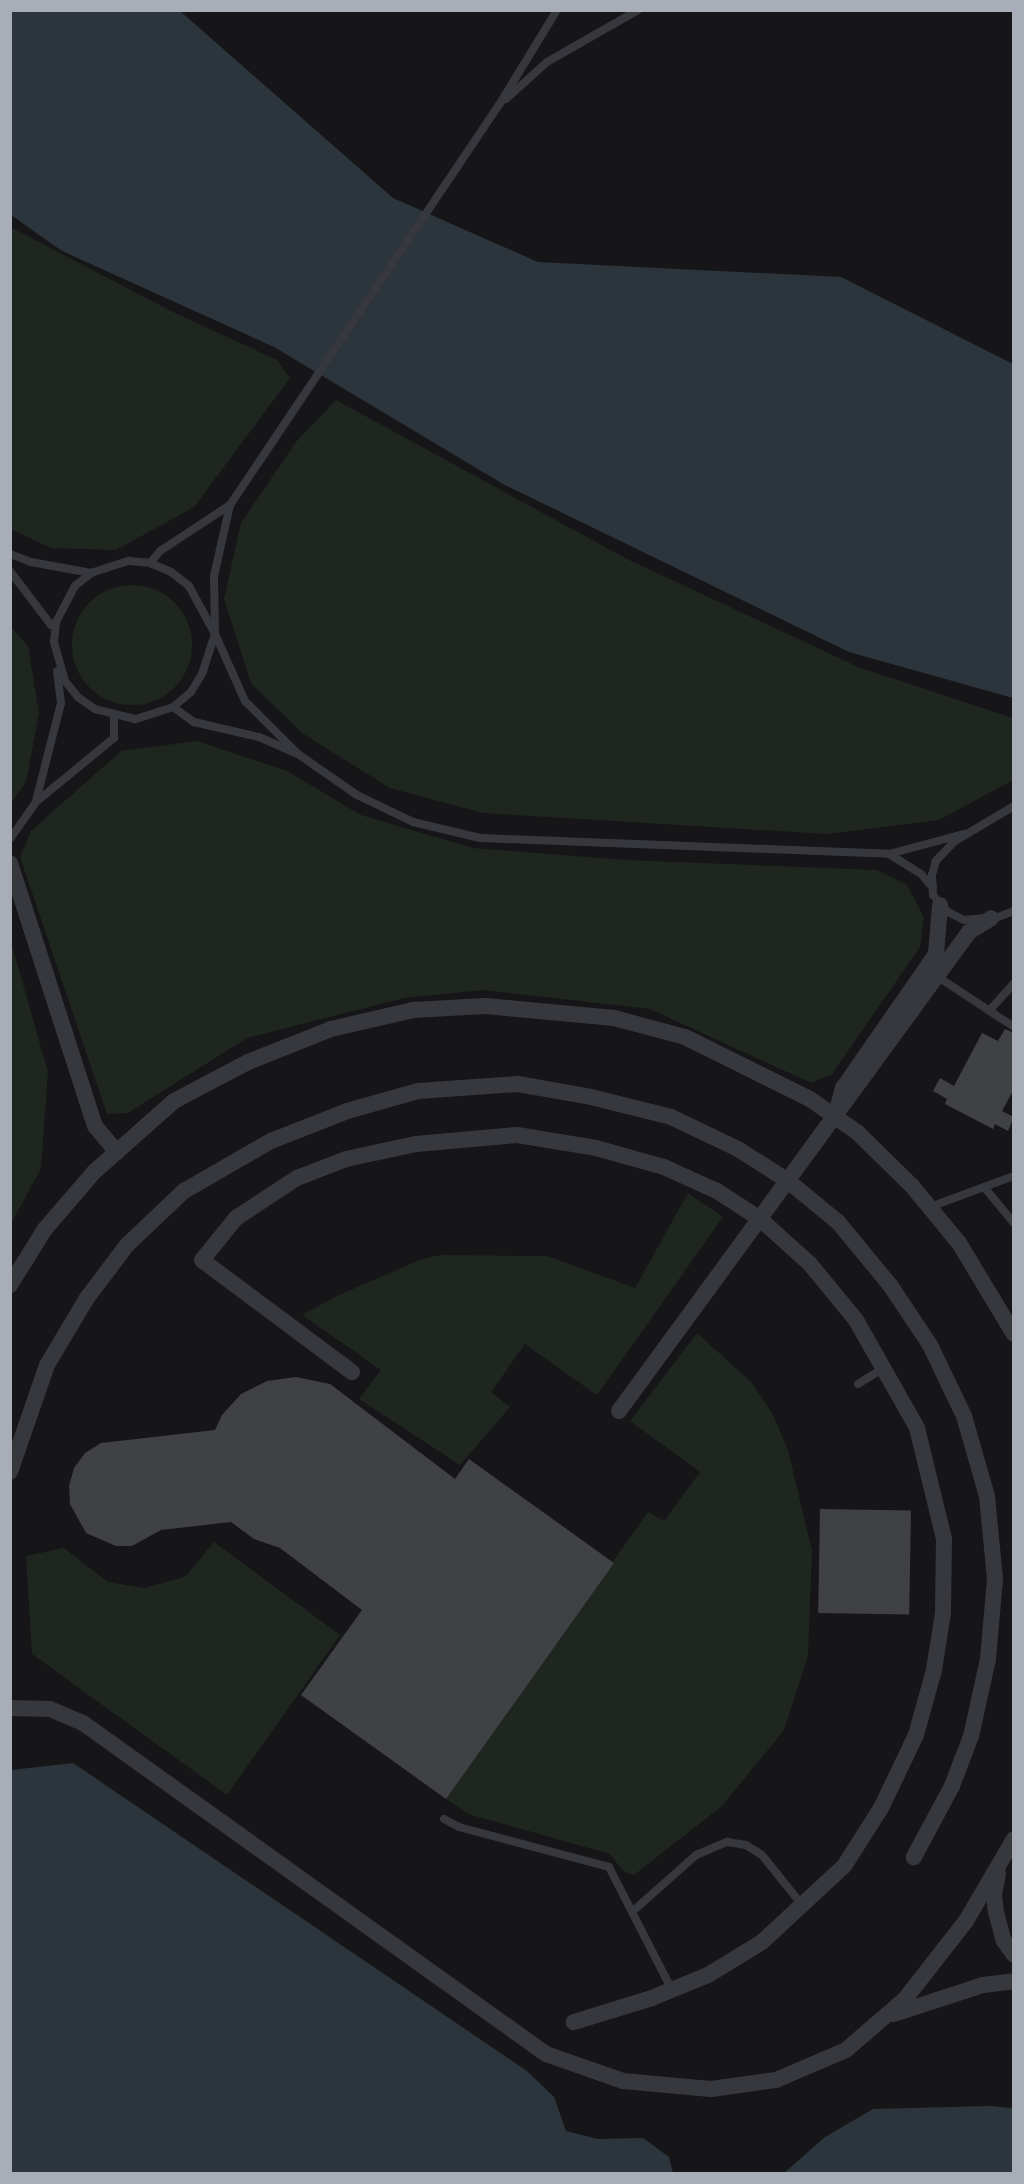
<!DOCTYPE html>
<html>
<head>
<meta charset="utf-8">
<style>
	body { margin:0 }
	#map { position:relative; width:1024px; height:2184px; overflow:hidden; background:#161618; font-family:"Nunito Sans",sans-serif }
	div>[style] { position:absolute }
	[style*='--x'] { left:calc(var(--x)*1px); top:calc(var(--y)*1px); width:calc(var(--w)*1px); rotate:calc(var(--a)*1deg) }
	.green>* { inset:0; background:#1e261f }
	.round { border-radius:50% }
	.water>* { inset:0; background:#2c353c }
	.building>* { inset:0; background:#404145; transform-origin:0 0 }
	.lane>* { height:8px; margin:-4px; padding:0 4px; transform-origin:4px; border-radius:4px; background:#37383d }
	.street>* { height:16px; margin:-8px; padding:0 8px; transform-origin:8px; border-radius:8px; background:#37383d }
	span { translate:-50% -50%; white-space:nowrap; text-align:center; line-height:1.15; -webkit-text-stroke:4.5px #111113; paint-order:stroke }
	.frame { position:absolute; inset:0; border:12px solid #a8adb8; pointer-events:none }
</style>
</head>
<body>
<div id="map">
	<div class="green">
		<i style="clip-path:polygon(10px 227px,175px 313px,277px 360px,290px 378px,194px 507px,116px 550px,51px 548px,11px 529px)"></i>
		<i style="clip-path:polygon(336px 400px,627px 559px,858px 667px,1013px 718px,1013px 780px,939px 820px,827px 834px,483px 813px,390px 788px,302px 733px,251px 683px,224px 599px,241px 523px,296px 442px)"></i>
		<i class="round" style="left:72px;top:585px;width:120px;height:120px"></i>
		<i style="clip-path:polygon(11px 627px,28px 646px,39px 713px,26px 782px,11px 803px)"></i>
		<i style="clip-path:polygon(197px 741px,287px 771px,361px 815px,473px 848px,626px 860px,877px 870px,907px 885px,924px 918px,920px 947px,832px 1074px,811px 1083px,650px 1009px,484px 990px,404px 998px,247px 1038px,128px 1113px,107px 1114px,20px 857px,31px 831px,121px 751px)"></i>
		<i style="clip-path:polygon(11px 942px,48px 1072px,41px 1168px,11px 1224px)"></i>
		<i style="clip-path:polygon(688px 1193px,723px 1217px,597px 1395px,525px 1344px,491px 1392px,510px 1407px,460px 1465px,359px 1399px,381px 1370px,302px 1315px,337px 1296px,422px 1259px,441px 1255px,547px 1256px,635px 1288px)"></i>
		<i style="clip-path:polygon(697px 1333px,752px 1383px,772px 1413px,788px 1450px,812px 1551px,808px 1656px,784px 1730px,722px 1806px,634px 1875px,624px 1872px,610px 1854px,468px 1814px,446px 1799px,648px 1512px,664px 1521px,700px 1472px,630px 1421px)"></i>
		<i style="clip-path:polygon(214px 1542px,340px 1635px,227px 1795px,32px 1654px,26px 1556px,64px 1548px,108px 1582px,144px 1588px,185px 1577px)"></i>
	</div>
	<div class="water">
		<i style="clip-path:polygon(11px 11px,180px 11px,393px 198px,538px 262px,841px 277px,1013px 364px,1013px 698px,849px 652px,503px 484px,274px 347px,62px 251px,11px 215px)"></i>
		<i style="clip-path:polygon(73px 1763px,527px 2071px,554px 2097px,566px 2131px,598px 2139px,643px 2138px,669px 2157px,673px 2173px,11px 2173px,11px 1770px)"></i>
		<i style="clip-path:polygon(990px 2106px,1013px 2108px,1013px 2173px,784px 2173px,825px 2137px,873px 2109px)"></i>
	</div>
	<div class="building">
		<i style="clip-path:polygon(1005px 1029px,1014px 1033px,1014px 1089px,1002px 1111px,1014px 1117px,1008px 1131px,995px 1124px,993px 1129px,945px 1104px,947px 1099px,933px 1091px,940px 1078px,954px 1086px,982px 1033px,998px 1041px)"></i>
		<i style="clip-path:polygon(296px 1377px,330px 1384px,455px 1479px,469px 1459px,614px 1563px,446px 1799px,301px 1695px,362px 1610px,280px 1548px,254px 1539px,231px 1522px,161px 1530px,132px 1546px,116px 1546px,86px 1533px,70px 1504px,69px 1486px,74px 1468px,85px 1453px,101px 1443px,215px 1430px,222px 1415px,241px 1394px,267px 1381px)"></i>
		<i style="left:820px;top:1509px;width:91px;height:104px;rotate:1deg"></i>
	</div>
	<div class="lane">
		<i style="--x:506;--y:99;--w:55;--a:-42.1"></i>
		<i style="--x:547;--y:62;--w:105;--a:-29.7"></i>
		<i style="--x:10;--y:554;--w:22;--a:21"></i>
		<i style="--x:31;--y:562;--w:61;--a:10.4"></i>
		<i style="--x:129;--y:561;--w:21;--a:5"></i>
		<i style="--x:150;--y:563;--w:23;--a:23"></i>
		<i style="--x:171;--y:572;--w:23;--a:38"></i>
		<i style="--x:189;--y:586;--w:55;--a:61.6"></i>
		<i style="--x:215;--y:634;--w:40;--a:108"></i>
		<i style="--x:203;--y:672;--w:23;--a:121"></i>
		<i style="--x:191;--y:692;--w:23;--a:140"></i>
		<i style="--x:173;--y:707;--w:40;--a:162"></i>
		<i style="--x:135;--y:719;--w:41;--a:-166"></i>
		<i style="--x:95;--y:709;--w:21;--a:-145"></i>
		<i style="--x:78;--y:697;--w:21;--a:-129"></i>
		<i style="--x:65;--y:681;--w:41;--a:-105.8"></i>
		<i style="--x:54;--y:642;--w:20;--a:-84"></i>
		<i style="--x:56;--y:622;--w:41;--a:-62.2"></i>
		<i style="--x:75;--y:586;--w:21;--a:-39"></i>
		<i style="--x:91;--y:573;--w:40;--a:-18"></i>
		<i style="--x:150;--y:563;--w:16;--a:-50"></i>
		<i style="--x:160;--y:551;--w:84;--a:-33.3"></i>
		<i style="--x:10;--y:571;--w:68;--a:52.8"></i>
		<i style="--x:51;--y:625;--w:6;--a:-31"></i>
		<i style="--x:173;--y:707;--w:26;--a:36"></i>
		<i style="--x:194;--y:722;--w:67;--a:13"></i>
		<i style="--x:259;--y:737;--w:43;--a:23.6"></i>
		<i style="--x:298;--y:754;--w:72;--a:34.8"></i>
		<i style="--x:357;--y:795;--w:62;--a:25.7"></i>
		<i style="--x:413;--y:822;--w:69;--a:13.4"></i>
		<i style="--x:480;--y:838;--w:409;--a:2.2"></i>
		<i style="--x:889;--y:854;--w:78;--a:-14.9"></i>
		<i style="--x:298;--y:754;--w:75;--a:-135"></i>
		<i style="--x:245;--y:701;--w:73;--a:-114.1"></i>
		<i style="--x:215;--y:634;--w:58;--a:-91"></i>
		<i style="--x:214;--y:576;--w:73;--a:-77.3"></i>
		<i style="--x:230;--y:505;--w:482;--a:-56.1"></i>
		<i style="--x:499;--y:105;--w:111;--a:-58.6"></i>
		<i style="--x:36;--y:801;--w:101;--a:-75.7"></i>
		<i style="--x:61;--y:703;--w:32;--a:-97"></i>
		<i style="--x:1014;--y:806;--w:69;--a:149.3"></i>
		<i style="--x:955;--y:841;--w:28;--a:134"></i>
		<i style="--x:936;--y:861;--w:15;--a:106"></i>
		<i style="--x:932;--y:875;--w:20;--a:87"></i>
		<i style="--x:933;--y:895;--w:23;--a:49"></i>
		<i style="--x:948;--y:912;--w:18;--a:27"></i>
		<i style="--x:964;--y:920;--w:34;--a:-5"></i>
		<i style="--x:998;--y:917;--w:17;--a:-21"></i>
		<i style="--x:10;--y:839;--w:45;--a:-54.9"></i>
		<i style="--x:36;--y:802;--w:101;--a:-39.4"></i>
		<i style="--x:114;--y:738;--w:21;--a:-90"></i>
		<i style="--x:889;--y:854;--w:38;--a:32"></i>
		<i style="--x:921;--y:874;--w:18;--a:49"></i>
		<i style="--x:938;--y:977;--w:91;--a:33.3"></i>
		<i style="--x:989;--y:1011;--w:38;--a:-48"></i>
		<i style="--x:984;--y:1187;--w:47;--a:50.2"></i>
		<i style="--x:930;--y:1207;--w:90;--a:-20.3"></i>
		<i style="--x:858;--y:1384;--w:32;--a:-32"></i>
		<i style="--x:444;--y:1819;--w:17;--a:28"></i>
		<i style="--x:459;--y:1827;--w:155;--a:14.9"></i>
		<i style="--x:609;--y:1867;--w:138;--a:62.9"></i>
		<i style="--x:633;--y:1911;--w:84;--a:-41.6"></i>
		<i style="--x:696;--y:1855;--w:34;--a:-23"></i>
		<i style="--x:727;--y:1842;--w:19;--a:9"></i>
		<i style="--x:746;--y:1845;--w:19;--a:32"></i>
		<i style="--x:762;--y:1855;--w:65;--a:51.2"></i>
	</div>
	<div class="street">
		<i style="--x:10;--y:863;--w:276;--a:72.1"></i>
		<i style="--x:95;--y:1126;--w:34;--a:50"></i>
		<i style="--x:837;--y:1110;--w:23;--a:-75"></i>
		<i style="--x:843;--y:1088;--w:163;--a:-55.2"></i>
		<i style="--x:936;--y:954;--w:49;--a:-85.3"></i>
		<i style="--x:10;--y:1285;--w:66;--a:-58"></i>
		<i style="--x:45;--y:1229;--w:75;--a:-49.3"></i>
		<i style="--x:94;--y:1172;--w:107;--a:-41.6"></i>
		<i style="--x:174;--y:1101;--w:84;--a:-27.8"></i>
		<i style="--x:248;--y:1062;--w:89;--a:-21.7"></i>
		<i style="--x:331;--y:1029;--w:84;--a:-13"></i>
		<i style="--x:413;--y:1010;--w:72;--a:-3.2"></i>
		<i style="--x:485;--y:1006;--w:130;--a:5.3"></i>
		<i style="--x:614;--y:1018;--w:73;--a:15"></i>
		<i style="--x:685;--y:1037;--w:140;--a:26.4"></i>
		<i style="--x:810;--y:1099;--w:59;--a:35.3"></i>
		<i style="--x:858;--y:1133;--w:76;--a:44.5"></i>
		<i style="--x:912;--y:1186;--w:74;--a:50.5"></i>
		<i style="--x:959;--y:1243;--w:106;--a:58.9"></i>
		<i style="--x:352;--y:1372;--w:187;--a:-143.3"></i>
		<i style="--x:202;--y:1260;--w:54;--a:-51"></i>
		<i style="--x:236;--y:1218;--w:73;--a:-33.3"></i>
		<i style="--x:297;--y:1178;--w:53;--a:-21.2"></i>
		<i style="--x:346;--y:1159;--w:72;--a:-12.1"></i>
		<i style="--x:416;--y:1144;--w:101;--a:-5.1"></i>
		<i style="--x:517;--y:1135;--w:80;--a:9.3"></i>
		<i style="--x:596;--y:1148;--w:71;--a:15.6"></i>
		<i style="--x:664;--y:1167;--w:58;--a:24.4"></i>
		<i style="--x:717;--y:1191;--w:51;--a:33.1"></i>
		<i style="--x:760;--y:1219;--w:67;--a:42"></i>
		<i style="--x:810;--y:1264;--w:72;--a:50.6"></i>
		<i style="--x:856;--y:1320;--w:124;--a:60.5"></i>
		<i style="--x:917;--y:1428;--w:114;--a:76.3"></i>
		<i style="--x:944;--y:1539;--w:74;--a:90.8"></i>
		<i style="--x:943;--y:1613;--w:58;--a:99"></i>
		<i style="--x:934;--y:1670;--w:67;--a:105.5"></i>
		<i style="--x:916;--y:1735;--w:81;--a:115.6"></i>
		<i style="--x:881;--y:1808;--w:69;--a:122.5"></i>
		<i style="--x:844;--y:1866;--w:112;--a:137.2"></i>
		<i style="--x:762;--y:1942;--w:63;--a:148.6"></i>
		<i style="--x:708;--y:1975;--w:61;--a:157.7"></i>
		<i style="--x:652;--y:1998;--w:82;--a:162.9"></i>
		<i style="--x:619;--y:1411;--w:593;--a:-53.84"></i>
		<i style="--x:969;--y:932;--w:26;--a:-32"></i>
		<i style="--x:10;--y:1472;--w:113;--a:-70.9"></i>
		<i style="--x:47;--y:1365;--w:78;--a:-59.2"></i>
		<i style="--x:87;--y:1298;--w:66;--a:-53"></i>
		<i style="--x:127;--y:1245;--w:79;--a:-43.5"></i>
		<i style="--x:184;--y:1191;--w:100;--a:-29.9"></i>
		<i style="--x:271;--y:1141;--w:82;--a:-21.5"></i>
		<i style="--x:347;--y:1111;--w:74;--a:-15.7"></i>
		<i style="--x:418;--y:1091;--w:100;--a:-4"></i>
		<i style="--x:518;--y:1084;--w:74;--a:10.1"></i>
		<i style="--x:591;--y:1097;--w:82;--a:14"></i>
		<i style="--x:671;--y:1117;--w:74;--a:25.5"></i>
		<i style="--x:738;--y:1149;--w:59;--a:32.6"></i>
		<i style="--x:788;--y:1181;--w:65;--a:39.4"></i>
		<i style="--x:838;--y:1222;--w:82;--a:50.5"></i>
		<i style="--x:890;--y:1285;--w:72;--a:56.3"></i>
		<i style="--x:930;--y:1345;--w:79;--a:64.4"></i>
		<i style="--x:964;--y:1416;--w:83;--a:74"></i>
		<i style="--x:987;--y:1496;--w:83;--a:84.5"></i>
		<i style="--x:995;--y:1579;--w:80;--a:95"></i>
		<i style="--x:988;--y:1659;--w:79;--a:102.4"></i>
		<i style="--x:971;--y:1736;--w:53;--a:110.8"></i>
		<i style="--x:952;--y:1786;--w:81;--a:118.2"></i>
		<i style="--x:10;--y:1708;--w:40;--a:1.4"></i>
		<i style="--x:50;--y:1709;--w:36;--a:23"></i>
		<i style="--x:83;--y:1723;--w:569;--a:35.56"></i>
		<i style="--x:546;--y:2054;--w:82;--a:19.3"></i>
		<i style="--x:623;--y:2081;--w:88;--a:5.2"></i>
		<i style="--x:711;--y:2089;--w:66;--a:-7.9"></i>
		<i style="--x:776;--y:2080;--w:76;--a:-23.2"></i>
		<i style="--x:846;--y:2050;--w:78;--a:-40.8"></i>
		<i style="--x:905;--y:1999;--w:99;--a:-52"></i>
		<i style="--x:966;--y:1921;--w:95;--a:-59.7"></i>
		<i style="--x:998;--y:1874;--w:20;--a:101"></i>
		<i style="--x:994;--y:1894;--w:18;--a:84"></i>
		<i style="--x:996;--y:1912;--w:30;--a:75"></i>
		<i style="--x:1004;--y:1941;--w:17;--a:54"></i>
		<i style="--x:894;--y:2014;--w:94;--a:-18"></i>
		<i style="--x:983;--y:1985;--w:31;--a:-7"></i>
	</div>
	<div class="frame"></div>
</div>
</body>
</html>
